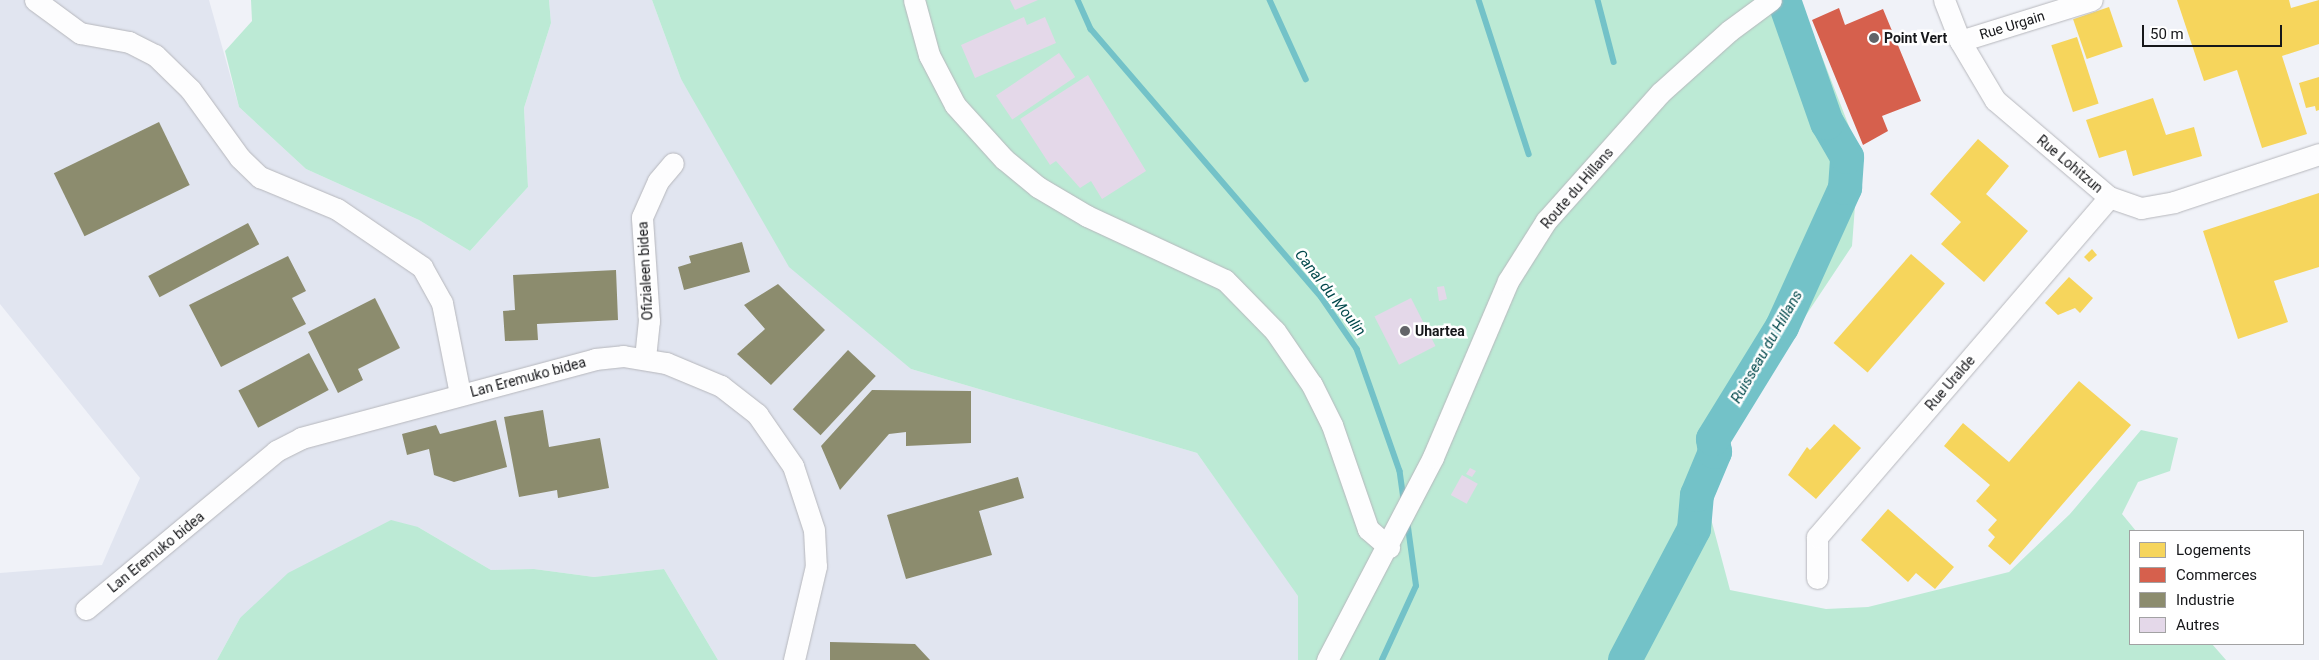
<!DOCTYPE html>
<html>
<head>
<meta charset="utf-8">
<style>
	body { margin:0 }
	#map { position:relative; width:2319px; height:660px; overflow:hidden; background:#f0f2f8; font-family:Roboto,sans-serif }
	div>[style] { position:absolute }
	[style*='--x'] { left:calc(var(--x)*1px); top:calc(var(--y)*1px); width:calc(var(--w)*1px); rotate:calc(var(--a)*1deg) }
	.built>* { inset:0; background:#e1e5f0 }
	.green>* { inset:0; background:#bcead5 }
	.homes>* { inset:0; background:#f6d55c; transform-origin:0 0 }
	.shops>* { inset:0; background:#d6604d }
	.industry>* { inset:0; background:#8c8c6e; transform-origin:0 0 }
	.stream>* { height:5.5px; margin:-2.75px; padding:0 2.75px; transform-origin:2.75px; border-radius:2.75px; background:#73c2c8 }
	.river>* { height:34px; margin:-17px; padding:0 17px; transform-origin:17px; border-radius:17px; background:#73c2c8 }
	.building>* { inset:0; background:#e4d8e9; transform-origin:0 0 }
	.roads { filter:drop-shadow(0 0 1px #b6b7bc) drop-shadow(0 0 1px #b6b7bc) }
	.minor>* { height:21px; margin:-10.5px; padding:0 10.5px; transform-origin:10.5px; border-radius:10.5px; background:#fdfdfe }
	.dots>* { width:14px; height:14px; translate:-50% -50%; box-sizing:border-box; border:2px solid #fff; border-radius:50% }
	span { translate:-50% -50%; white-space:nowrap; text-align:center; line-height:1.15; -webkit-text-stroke:5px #fff; paint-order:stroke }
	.street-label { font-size:14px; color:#16171a }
	.poi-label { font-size:14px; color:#16171a; font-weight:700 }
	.left { translate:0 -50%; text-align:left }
	.water-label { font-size:15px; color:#01484b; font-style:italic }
	.legend { position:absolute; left:2129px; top:530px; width:175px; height:115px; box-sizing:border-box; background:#fff; border:1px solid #a2a2a3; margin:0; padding:6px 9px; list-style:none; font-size:15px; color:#16171a }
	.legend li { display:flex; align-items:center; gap:10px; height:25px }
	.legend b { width:25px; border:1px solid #a2a2a3 }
	.scale { position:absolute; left:2142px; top:25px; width:140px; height:22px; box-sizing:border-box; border:2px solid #16171a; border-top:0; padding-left:6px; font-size:15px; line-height:18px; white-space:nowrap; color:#16171a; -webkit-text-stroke:4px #fff; paint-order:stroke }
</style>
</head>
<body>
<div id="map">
	<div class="built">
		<i style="clip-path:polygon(0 0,209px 0,239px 107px,306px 169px,419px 220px,470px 251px,528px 187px,524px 108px,551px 23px,549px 0,652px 0,681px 79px,707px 121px,911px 369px,1197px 453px,1299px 596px,1298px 660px,718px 660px,664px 569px,594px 577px,534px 569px,491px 570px,418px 527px,240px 618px,217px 660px,0 660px,0 573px,102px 565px,140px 478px,0 304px)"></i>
	</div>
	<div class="green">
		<i style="clip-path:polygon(251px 0,549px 0,551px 23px,524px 108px,528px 187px,470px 251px,419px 220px,306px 169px,239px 107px,225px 51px,252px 21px)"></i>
		<i style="clip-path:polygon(652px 0,1800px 0,1859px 152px,1852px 246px,1715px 452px,1710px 515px,1730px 590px,1826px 609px,1868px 607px,2009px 572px,2070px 514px,2141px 430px,2178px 438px,2170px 471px,2138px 482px,2122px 514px,2136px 531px,2130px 531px,2130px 644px,2212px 644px,2226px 660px,1298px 660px,1298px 596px,1197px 453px,911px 369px,789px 267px,681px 79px)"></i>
		<i style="clip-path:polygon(391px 520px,418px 527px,491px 570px,534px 569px,594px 577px,664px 569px,718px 660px,217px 660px,240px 618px,288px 573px)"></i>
	</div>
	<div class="homes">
		<i style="clip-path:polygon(2177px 0,2289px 0,2291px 8px,2319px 0,2319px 44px,2282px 56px,2307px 134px,2262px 148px,2237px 70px,2204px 81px)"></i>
		<i style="left:2109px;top:7px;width:42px;height:38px;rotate:71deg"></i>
		<i style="left:2077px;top:37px;width:70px;height:27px;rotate:72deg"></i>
		<i style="clip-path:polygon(2319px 77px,2319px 110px,2316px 111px,2315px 106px,2306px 108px,2299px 83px)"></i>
		<i style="clip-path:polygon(2153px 98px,2166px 135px,2194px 127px,2202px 156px,2133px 176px,2126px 150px,2099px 158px,2086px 120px)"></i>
		<i style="clip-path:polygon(1978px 139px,2009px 166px,1986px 194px,2028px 231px,1984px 282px,1941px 244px,1961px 222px,1930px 194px)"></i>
		<i style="clip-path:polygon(2319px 193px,2319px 267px,2274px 281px,2288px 322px,2238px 339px,2203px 231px)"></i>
		<i style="clip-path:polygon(2092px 249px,2097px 255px,2089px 262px,2084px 257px)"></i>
		<i style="left:1911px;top:254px;width:45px;height:118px;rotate:41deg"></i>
		<i style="clip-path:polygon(2069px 277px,2093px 298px,2080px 313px,2075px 308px,2058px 315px,2045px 303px)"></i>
		<i style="clip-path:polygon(2079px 381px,2131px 425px,2010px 565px,1988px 546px,1995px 537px,1988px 530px,1997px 520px,1976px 501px,1990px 485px,1944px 446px,1963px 423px,2009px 462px)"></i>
		<i style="clip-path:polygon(1834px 424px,1861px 448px,1816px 499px,1788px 475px,1807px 447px,1810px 450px)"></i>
		<i style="clip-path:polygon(1888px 509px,1954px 567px,1935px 589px,1916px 573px,1908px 582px,1861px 540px)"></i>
	</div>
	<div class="shops">
		<i style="clip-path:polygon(1839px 8px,1845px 25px,1883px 9px,1921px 101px,1882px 116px,1888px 131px,1863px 145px,1812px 20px)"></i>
	</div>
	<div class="industry">
		<i style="left:159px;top:122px;width:70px;height:117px;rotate:64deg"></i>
		<i style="left:248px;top:223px;width:24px;height:113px;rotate:62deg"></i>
		<i style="clip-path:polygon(742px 242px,750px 272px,684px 290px,678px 267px,691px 263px,689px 256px)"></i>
		<i style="clip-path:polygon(288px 256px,306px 291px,292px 298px,306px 324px,221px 367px,189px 305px)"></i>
		<i style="clip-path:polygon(616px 270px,618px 320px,537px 324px,538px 340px,505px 341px,503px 311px,515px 310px,513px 275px)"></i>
		<i style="clip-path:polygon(778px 284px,825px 330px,771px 385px,737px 354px,765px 329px,744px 305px)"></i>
		<i style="clip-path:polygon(375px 298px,400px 348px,358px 369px,363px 380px,338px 393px,308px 332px)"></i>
		<i style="left:848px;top:350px;width:38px;height:81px;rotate:43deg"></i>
		<i style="left:309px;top:353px;width:42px;height:80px;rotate:62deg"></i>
		<i style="clip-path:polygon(872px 390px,971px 391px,971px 443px,906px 446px,906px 432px,889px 434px,840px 490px,821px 446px)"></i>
		<i style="clip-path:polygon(543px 410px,549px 447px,600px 438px,609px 488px,558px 498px,557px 490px,519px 497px,504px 417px)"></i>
		<i style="clip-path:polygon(496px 420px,507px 467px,454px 482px,434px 475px,429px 449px,407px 455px,402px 434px,436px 425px,440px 434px)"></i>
		<i style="clip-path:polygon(1018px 477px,1024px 498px,979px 511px,992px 555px,906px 579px,887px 515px)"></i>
		<i style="clip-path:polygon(830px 642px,915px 644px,930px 660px,830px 660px)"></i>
	</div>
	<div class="stream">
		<i style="--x:1078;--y:0;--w:32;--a:66"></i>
		<i style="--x:1091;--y:29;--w:355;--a:49.3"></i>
		<i style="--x:1322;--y:298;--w:62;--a:55.5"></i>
		<i style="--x:1357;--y:349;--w:129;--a:70.6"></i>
		<i style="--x:1400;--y:471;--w:28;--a:82"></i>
		<i style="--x:1270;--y:0;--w:87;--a:65.5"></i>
		<i style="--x:1479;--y:0;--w:162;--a:72"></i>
		<i style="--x:1598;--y:0;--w:64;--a:75.5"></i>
		<i style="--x:1382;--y:660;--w:81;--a:-65.3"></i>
		<i style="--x:1416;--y:586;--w:67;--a:-97.8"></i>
	</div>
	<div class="river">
		<i style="--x:1625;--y:660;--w:148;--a:-62.2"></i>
		<i style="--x:1694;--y:529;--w:34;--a:-85"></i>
		<i style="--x:1697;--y:495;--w:47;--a:-67.3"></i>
		<i style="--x:1715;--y:452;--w:13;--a:-99"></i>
		<i style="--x:1713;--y:439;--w:132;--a:-58.4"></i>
		<i style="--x:1782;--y:327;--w:153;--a:-65.6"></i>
		<i style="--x:1845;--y:188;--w:31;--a:-86"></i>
		<i style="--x:1847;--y:157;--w:39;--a:-120"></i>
		<i style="--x:1827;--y:123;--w:130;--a:-109.3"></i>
	</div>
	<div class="building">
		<i style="clip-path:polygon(1010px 0,1038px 0,1015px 10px)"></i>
		<i style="clip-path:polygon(1024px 17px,1027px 25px,1045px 17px,1056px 43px,975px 78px,961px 45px)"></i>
		<i style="left:1059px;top:53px;width:29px;height:76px;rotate:56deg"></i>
		<i style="clip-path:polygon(1088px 75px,1146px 171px,1102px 199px,1091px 181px,1080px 188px,1056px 161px,1050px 165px,1020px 119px)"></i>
		<i style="clip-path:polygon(1444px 286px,1447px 299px,1439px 301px,1437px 287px)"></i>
		<i style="left:1411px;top:298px;width:54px;height:41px;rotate:63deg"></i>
		<i style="clip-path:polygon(1470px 468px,1476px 471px,1472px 477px,1466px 474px)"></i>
		<i style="left:1462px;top:475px;width:18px;height:23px;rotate:29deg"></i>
	</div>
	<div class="roads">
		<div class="minor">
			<i style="--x:35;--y:0;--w:56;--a:36.3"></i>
			<i style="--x:80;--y:33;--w:50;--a:10.4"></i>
			<i style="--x:129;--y:42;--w:29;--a:27"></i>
			<i style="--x:155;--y:55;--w:49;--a:44.2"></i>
			<i style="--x:190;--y:89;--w:85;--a:54.1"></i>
			<i style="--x:240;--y:158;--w:28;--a:44"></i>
			<i style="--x:260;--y:177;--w:83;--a:22.6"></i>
			<i style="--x:337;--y:209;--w:103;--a:34.3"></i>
			<i style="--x:422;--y:267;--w:41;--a:60.9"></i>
			<i style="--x:442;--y:303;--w:93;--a:78.8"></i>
			<i style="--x:914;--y:0;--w:57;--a:74.7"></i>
			<i style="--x:929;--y:55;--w:56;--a:62.5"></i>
			<i style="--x:955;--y:105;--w:73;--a:47.8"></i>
			<i style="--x:1004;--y:159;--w:44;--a:39.5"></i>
			<i style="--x:1038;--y:187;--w:57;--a:30.6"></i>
			<i style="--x:1087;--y:216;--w:152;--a:24.9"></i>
			<i style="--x:1225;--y:280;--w:71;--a:45.6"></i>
			<i style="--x:1275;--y:331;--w:65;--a:55.6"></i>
			<i style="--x:1312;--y:385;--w:45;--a:63.4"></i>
			<i style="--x:1332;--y:425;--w:110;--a:70.9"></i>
			<i style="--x:1368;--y:529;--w:28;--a:41"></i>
			<i style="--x:1944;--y:0;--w:44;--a:68.7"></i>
			<i style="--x:1960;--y:41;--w:69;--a:59.3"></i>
			<i style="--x:1995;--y:100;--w:150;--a:40.4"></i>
			<i style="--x:2109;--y:197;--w:34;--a:19"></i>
			<i style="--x:2141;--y:208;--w:34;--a:-10"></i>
			<i style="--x:2174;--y:202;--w:153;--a:-18.3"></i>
			<i style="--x:1960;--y:41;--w:138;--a:-17.3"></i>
			<i style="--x:645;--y:358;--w:37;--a:-84"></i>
			<i style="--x:649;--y:321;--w:104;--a:-93.9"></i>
			<i style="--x:642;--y:217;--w:39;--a:-66"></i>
			<i style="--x:658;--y:181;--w:23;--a:-50"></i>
			<i style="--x:1817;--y:578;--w:41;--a:-90"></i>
			<i style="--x:1817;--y:537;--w:448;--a:-49.3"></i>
			<i style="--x:86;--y:609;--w:247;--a:-39.7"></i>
			<i style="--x:276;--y:451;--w:28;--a:-27"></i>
			<i style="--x:301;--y:438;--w:304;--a:-15"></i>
			<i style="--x:595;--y:359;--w:28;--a:-6"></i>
			<i style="--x:623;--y:356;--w:44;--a:9.2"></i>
			<i style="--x:666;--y:363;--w:60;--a:22.7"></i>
			<i style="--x:721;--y:386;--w:46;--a:37.9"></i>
			<i style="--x:757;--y:414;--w:63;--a:55.3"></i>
			<i style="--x:793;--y:466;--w:67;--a:71.8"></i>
			<i style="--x:814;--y:530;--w:36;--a:87"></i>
			<i style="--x:816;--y:566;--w:97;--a:103.2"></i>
			<i style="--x:1327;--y:660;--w:229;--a:-62.4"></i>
			<i style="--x:1433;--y:457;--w:191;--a:-66.9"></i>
			<i style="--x:1508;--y:281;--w:71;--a:-57.7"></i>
			<i style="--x:1546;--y:221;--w:171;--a:-48.3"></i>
			<i style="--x:1660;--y:93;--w:93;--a:-41.9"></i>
			<i style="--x:1729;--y:31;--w:52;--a:-36.4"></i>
		</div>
	</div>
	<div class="dots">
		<i style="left:1874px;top:38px;background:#626468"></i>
		<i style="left:1405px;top:331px;background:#626468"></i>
	</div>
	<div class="street-label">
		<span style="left:2012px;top:25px;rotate:-17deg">Rue Urgain</span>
		<span style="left:2070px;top:164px;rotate:40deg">Rue Lohitzun</span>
		<span style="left:1577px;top:188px;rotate:-49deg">Route du Hillans</span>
		<span style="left:645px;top:271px;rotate:-93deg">Ofizialeen bidea</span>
		<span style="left:528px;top:377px;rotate:-15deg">Lan Eremuko bidea</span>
		<span style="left:1950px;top:383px;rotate:-49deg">Rue Uralde</span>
		<span style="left:156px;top:552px;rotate:-39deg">Lan Eremuko bidea</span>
	</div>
	<div class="poi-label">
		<span class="left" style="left:1884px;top:38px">Point Vert</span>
		<span class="left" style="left:1415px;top:331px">Uhartea</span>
	</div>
	<div class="water-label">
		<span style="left:1330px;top:293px;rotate:52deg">Canal du Moulin</span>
		<span style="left:1767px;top:347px;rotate:-60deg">Ruisseau du Hillans</span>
	</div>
	<ul class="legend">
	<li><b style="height:14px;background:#f6d55c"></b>Logements</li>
	<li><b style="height:14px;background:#d6604d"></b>Commerces</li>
	<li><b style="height:14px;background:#8c8c6e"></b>Industrie</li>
	<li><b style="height:14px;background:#e4d8e9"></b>Autres</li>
	</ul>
	<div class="scale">50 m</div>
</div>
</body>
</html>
